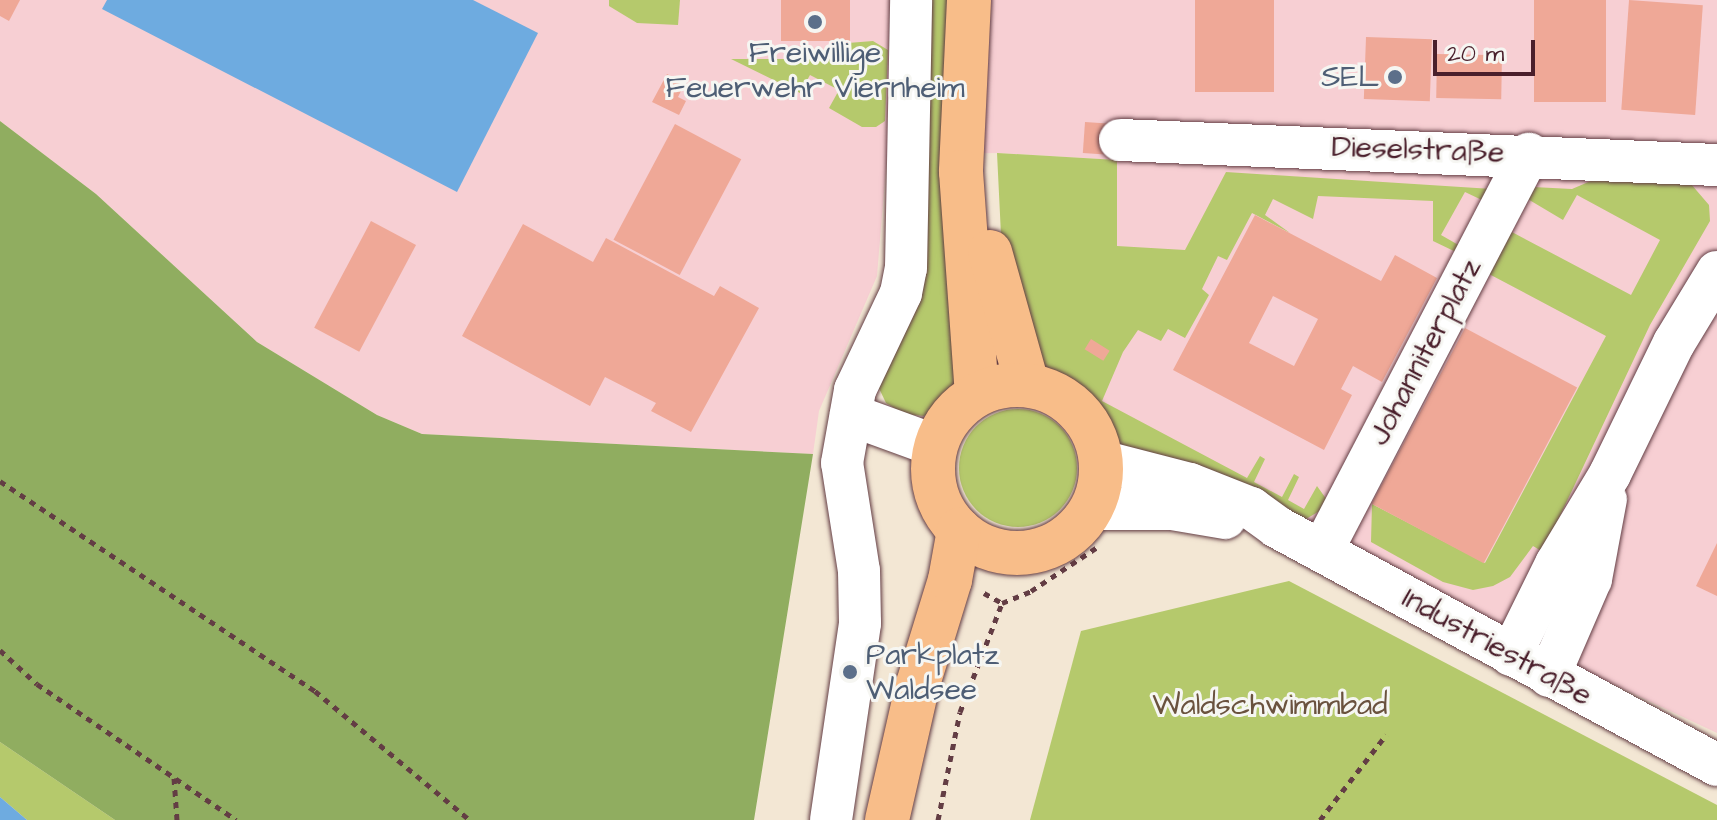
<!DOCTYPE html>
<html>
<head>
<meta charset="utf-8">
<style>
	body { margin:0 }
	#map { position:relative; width:1717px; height:820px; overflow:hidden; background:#f3e7d4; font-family:"Architects Daughter",sans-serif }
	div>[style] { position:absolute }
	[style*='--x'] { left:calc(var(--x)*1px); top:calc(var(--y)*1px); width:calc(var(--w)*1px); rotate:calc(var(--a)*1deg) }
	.built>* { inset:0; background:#f7cfd3 }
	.green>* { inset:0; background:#b5c96c }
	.round { border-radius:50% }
	.forest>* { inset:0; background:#90ad60 }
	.water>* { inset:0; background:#6eabe0 }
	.building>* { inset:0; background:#efa897; transform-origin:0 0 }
	.path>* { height:5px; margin-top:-2.5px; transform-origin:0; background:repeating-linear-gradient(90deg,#633d44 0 6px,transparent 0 12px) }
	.roads { filter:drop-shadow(0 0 2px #633d44) drop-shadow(0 0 2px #633d44) }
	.minor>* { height:42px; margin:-21px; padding:0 21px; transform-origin:21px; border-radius:21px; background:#fff }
	.major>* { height:44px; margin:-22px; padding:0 22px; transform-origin:22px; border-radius:22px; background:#f8bd89 }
	.major>.ring { margin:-22px; padding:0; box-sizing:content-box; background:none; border:44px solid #f8bd89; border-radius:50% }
	.dots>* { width:22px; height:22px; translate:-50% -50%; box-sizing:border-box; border:4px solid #f6f6f2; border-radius:50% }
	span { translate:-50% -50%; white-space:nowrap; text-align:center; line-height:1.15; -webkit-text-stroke:6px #f6f6f2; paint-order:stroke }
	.service-label { font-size:30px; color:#4e5e75 }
	.right { translate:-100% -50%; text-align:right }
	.left { translate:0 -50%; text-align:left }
	.street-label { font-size:30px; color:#4a1f2b }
	.park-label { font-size:30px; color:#6a523e }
	.scale { position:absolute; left:1433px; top:40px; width:102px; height:36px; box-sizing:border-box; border:4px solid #4a1f2b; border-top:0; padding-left:10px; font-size:24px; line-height:28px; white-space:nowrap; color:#4a1f2b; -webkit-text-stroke:6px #f6f6f2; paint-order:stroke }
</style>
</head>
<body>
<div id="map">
	<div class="built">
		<i style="clip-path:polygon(0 0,1717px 0,1717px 733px,1124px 454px,1064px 351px,1117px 160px,997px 153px,887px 155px,877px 276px,819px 411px,813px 454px,422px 434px,377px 415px,257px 342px,96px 194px,0 121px)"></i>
	</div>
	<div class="green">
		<i style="clip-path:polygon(609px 0,680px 0,678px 25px,637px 23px,609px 6px)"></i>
		<i style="clip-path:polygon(923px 0,948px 0,960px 382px,945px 403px,924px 416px,904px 414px,886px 403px,877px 384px)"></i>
		<i style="clip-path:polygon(873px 41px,888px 50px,885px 121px,876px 127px,862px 127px,829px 108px,839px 90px,810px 75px,800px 93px,731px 59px,846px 59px,848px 43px)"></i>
		<i style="clip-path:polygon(997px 153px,1117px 160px,1117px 246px,1185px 250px,1226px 172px,1492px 189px,1486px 202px,1465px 192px,1441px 235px,1462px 247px,1458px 253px,1433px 241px,1433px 201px,1318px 196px,1313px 219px,1273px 199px,1265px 215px,1290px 233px,1252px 213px,1227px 260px,1218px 256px,1202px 289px,1209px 295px,1185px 338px,1168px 329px,1161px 341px,1138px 330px,1123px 352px,1102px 401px,1247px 478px,1260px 456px,1265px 459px,1254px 482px,1282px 497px,1294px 474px,1299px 477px,1288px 500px,1304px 509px,1317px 486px,1327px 500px,1323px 509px,1306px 519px,1124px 451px,1091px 401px,1036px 363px,1001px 235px)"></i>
		<i style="clip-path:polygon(1593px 180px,1691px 184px,1709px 205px,1710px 221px,1650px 325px,1543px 552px,1533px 546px,1510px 577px,1493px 586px,1473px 590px,1443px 582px,1371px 542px,1372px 504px,1485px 563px,1606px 336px,1489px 274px,1510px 231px,1631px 295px,1660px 240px,1577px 195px,1563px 220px,1526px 198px,1533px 187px,1572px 189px)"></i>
		<i class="round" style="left:959px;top:409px;width:118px;height:118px"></i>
		<i style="clip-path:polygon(1289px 581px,1717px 805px,1717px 820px,1030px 820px,1081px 631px)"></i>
		<i style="clip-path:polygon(0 742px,115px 820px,27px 820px,0 797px)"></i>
	</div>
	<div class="forest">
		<i style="clip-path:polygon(0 121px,96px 194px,257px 342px,377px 415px,422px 434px,813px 454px,754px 820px,115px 820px,0 742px)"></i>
	</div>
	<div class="water">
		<i style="clip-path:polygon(107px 0,473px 0,538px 33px,457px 192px,102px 9px)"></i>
		<i style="clip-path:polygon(0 797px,27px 820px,0 820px)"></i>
	</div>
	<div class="building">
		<i style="clip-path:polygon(0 0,20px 0,9px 21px,0 16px)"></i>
		<i style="left:781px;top:0;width:69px;height:41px"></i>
		<i style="left:1195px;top:0;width:79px;height:92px"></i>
		<i style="left:1534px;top:0;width:72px;height:102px"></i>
		<i style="left:1629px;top:0;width:74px;height:110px;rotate:4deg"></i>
		<i style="left:1366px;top:37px;width:66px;height:62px;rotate:2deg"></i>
		<i style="left:1437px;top:54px;width:65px;height:44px;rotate:1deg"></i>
		<i style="clip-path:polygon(667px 74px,685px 83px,678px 97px,686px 101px,679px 115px,652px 102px)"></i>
		<i style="left:1085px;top:122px;width:30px;height:31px;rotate:4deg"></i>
		<i style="left:675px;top:124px;width:75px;height:131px;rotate:28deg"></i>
		<i style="clip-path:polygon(evenodd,1255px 215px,1381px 281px,1395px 255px,1437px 278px,1382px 382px,1353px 366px,1341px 389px,1352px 395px,1324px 450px,1173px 370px,1255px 215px,1273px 296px,1318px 319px,1294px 366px,1249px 343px,1273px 296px)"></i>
		<i style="left:371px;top:221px;width:51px;height:121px;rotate:28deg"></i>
		<i style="clip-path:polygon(523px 224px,593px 262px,606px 238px,714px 296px,720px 286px,759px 308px,691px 432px,651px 411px,656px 403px,605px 377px,590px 406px,462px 336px)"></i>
		<i style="left:1465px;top:328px;width:127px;height:199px;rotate:28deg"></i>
		<i style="left:1091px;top:339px;width:22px;height:12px;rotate:32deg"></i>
		<i style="clip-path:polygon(1717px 543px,1717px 596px,1696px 586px)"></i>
	</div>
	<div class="path">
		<i style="--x:0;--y:481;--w:379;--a:33.7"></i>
		<i style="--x:315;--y:691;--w:202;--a:39.8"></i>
		<i style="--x:984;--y:593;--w:21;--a:29"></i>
		<i style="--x:1002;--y:603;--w:31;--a:-22"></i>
		<i style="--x:1031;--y:591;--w:78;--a:-33.5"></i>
		<i style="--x:0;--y:650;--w:50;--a:42.6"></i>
		<i style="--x:37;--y:684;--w:241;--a:34.3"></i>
		<i style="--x:174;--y:778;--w:42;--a:85.9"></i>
		<i style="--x:938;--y:820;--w:110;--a:-78.5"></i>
		<i style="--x:960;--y:712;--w:117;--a:-68.9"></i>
		<i style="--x:1320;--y:820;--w:108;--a:-52.2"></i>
	</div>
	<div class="roads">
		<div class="minor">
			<i style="--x:1120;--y:140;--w:598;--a:2.4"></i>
			<i style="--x:851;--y:415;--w:90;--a:20"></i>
			<i style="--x:1101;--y:461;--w:92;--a:14.5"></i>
			<i style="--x:1190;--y:484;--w:66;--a:21.5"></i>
			<i style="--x:1251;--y:508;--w:32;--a:36"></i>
			<i style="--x:1277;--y:527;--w:500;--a:28.41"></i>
			<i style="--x:1092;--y:509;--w:80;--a:0"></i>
			<i style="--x:1172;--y:509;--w:54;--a:9.6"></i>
			<i style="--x:1322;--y:551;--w:448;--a:-62.5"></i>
			<i style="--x:1511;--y:655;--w:102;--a:-63.7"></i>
			<i style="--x:1556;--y:564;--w:105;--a:-59"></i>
			<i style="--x:1610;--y:474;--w:146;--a:-64"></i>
			<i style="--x:1674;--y:343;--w:83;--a:-58.8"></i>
			<i style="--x:1549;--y:676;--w:106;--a:-66.6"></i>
			<i style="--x:1591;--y:579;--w:81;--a:-79.4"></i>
			<i style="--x:831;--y:820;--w:199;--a:-81.6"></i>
			<i style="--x:860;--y:623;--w:52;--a:-91.1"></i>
			<i style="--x:859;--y:571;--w:109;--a:-98.9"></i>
			<i style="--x:842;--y:463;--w:74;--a:-79.9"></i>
			<i style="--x:855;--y:390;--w:107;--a:-64.6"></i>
			<i style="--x:901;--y:293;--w:25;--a:-79"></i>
			<i style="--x:906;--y:268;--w:268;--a:-88.9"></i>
		</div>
		<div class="major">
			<i style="--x:969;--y:0;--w:172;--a:92.7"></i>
			<i style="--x:961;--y:172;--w:223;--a:85.9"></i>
			<i style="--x:990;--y:252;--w:137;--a:74.3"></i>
			<i class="ring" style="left:933px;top:385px;width:124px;height:124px"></i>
			<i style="--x:887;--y:820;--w:139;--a:-77.2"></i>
			<i style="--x:918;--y:684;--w:109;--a:-72.9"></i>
			<i style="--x:950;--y:580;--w:51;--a:-79.8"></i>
		</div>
	</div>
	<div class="dots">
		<i style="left:815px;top:22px;background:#5c6f8a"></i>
		<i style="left:1395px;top:77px;background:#5c6f8a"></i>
		<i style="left:850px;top:672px;background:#5c6f8a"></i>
	</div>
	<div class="service-label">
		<span style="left:815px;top:70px">Freiwillige<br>Feuerwehr Viernheim</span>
		<span class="right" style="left:1379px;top:77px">SEL</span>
		<span class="left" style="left:866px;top:672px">Parkplatz<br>Waldsee</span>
	</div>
	<div class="street-label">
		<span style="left:1418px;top:150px;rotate:2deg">Dieselstraße</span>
		<span style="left:1425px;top:352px;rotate:-62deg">Johanniterplatz</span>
		<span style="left:1497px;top:647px;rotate:29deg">Industriestraße</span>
	</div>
	<div class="park-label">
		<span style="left:1270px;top:705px">Waldschwimmbad</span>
	</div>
	<div class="scale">20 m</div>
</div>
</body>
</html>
